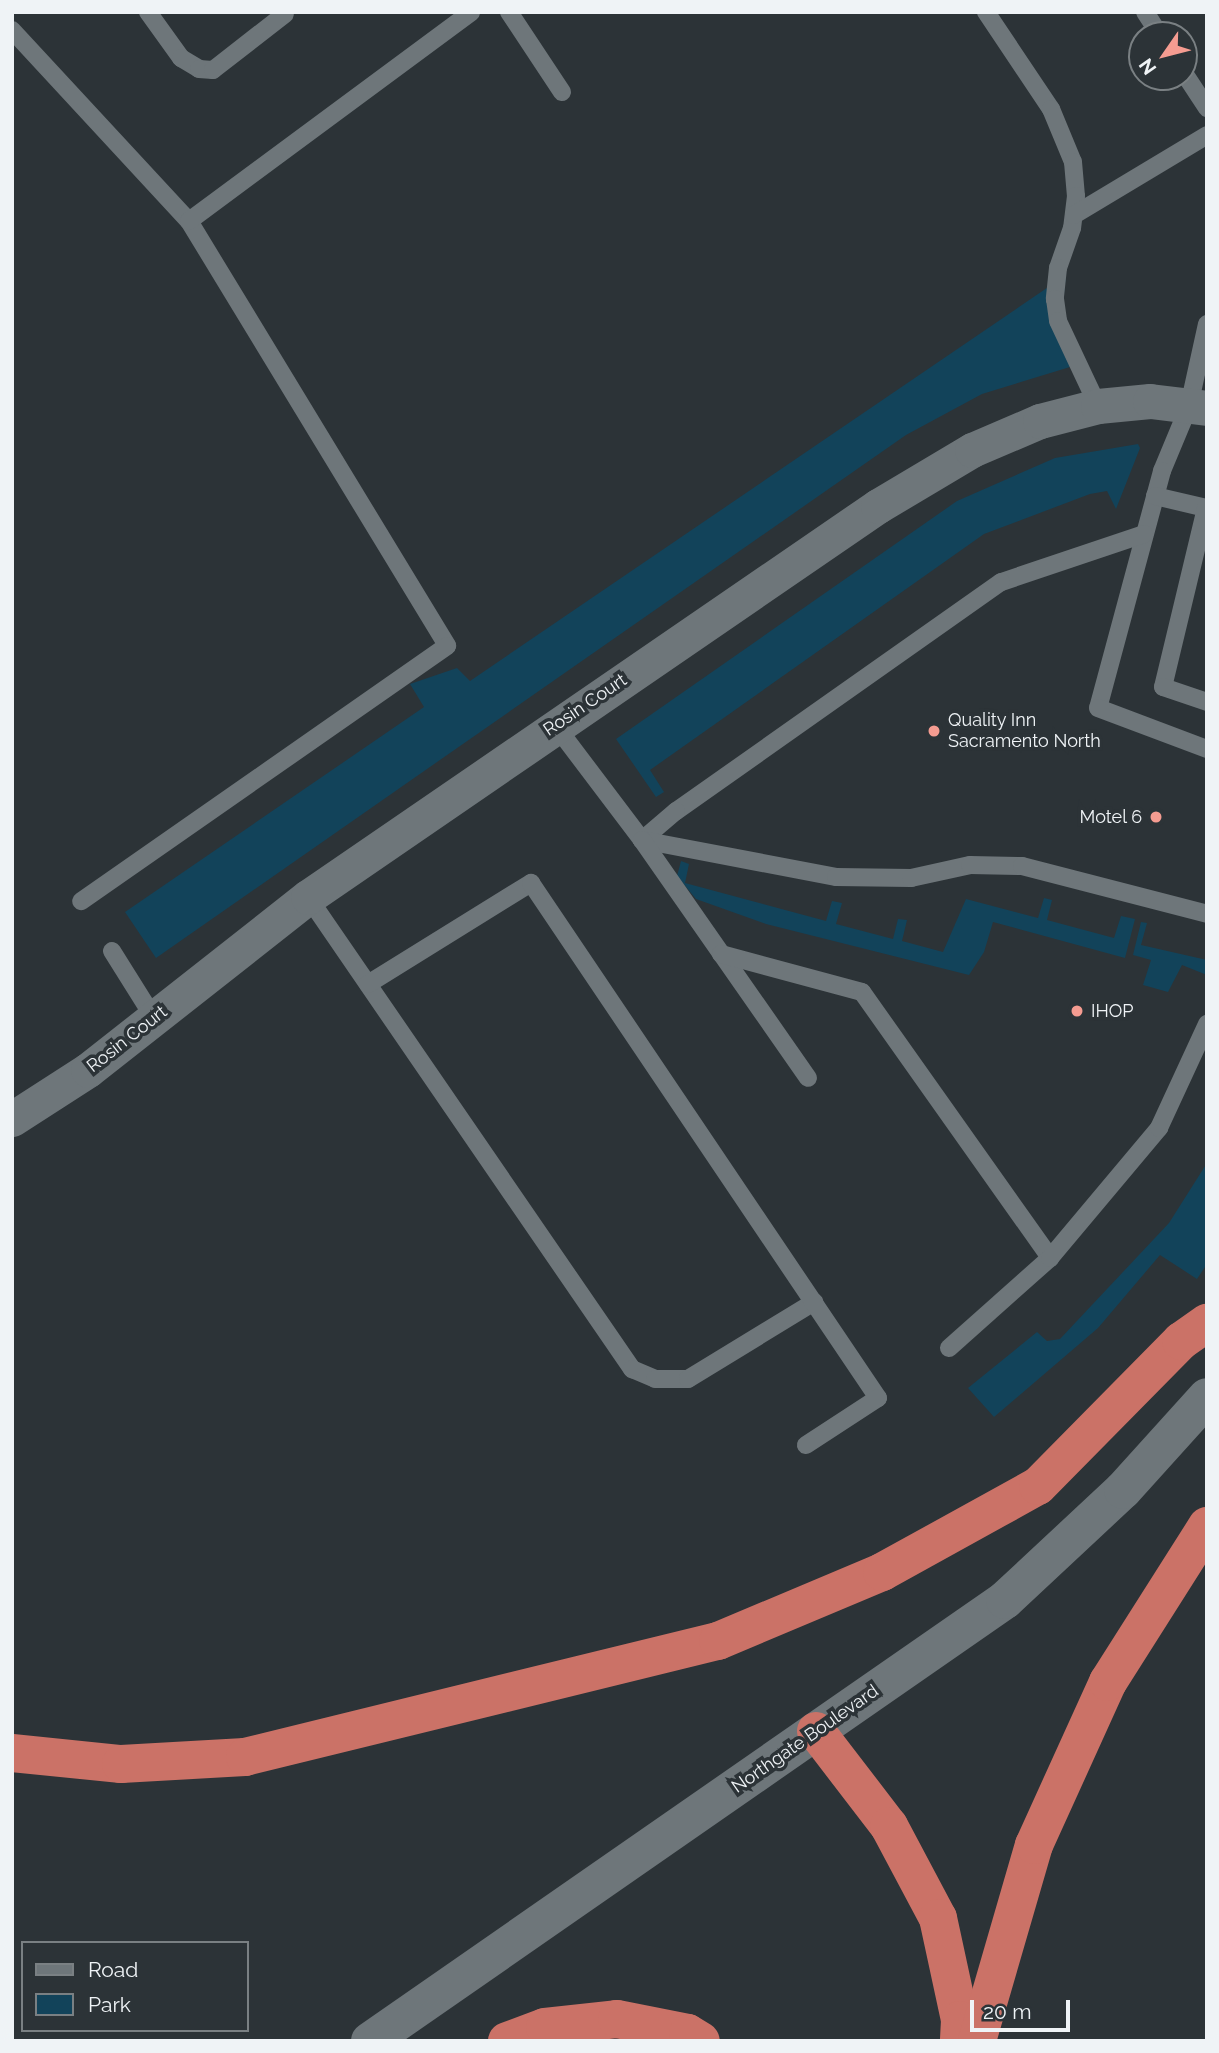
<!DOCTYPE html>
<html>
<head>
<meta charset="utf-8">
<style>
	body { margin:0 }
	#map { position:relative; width:1219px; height:2053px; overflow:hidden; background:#2c3337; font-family:Raleway,sans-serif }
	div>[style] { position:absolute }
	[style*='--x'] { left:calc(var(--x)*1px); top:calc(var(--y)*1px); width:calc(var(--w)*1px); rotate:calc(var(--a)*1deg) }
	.green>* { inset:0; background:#12435a }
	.service>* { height:18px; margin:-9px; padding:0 9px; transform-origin:9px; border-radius:9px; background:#6e767a }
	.minor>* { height:35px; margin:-17.5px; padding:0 17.5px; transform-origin:17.5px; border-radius:17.5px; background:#6e767a }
	.secondary>* { height:38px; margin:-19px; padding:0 19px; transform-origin:19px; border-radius:19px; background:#6e767a }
	.motorway>* { height:38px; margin:-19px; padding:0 19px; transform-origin:19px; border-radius:19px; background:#cb7267 }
	.dots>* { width:19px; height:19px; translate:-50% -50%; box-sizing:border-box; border:4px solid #2c3337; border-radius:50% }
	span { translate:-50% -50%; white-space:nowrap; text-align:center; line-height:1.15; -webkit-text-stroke:7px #2c3337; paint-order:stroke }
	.street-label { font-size:18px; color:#eff3f6 }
	.poi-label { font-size:18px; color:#eff3f6 }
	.left { translate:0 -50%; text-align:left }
	.right { translate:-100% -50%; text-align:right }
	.frame { position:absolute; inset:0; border:14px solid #eff3f6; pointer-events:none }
	.legend { position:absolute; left:21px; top:1941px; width:228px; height:91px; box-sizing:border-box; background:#2c3337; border:2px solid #7a8083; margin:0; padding:9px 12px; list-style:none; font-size:21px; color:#eff3f6 }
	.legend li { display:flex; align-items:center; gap:14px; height:35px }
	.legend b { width:35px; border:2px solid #7a8083 }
	.north { position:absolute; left:1128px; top:21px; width:70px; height:70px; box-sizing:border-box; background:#2c3337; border:2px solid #7a8083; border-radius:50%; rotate:235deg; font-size:19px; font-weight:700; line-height:28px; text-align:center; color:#eff3f6 }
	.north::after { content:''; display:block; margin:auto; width:24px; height:32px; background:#f59c91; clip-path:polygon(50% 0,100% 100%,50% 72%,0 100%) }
	.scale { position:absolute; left:970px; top:2000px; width:100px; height:32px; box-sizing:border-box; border:4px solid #eff3f6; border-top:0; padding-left:9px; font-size:21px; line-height:24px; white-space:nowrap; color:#eff3f6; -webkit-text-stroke:5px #2c3337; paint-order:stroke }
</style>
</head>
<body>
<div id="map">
	<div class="green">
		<i style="clip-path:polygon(1066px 275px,1062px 311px,1070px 367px,982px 394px,906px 435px,156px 958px,125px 912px,424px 707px,410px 684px,457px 668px,470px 681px)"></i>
		<i style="clip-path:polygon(1138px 444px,1140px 448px,1116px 509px,1107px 491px,1090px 494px,984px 534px,650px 770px,664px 792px,656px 797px,616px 739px,957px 501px,1055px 458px)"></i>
		<i style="clip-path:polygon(681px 861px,689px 864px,685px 883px,826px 921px,832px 901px,842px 903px,836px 924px,893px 939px,898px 919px,907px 920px,902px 941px,943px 952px,966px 899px,1038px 918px,1044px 898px,1052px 900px,1047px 920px,1114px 938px,1121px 916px,1135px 919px,1125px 958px,993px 922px,984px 952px,969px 975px,766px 924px,696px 899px,677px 876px)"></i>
		<i style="clip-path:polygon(1141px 922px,1147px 923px,1141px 945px,1207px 960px,1207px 975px,1182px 965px,1168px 992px,1143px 985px,1151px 960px,1133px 955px)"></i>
		<i style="clip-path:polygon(1207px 1163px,1207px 1264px,1197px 1279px,1160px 1255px,1098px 1328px,994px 1417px,968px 1388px,1037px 1332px,1047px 1341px,1060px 1339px,1169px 1223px)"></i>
	</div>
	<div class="service">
		<i style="--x:148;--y:12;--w:57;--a:54.3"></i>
		<i style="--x:181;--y:58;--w:21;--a:31"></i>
		<i style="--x:199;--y:69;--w:14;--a:4"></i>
		<i style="--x:213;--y:70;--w:91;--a:-37.9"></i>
		<i style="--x:509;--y:12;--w:96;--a:56.5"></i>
		<i style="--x:986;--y:12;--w:117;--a:56.2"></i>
		<i style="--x:1051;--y:109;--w:57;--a:67.5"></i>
		<i style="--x:1073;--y:162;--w:34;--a:85"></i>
		<i style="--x:1076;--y:196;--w:32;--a:97"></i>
		<i style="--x:1072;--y:228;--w:42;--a:109.3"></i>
		<i style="--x:1058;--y:268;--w:31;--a:96"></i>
		<i style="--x:1055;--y:299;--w:22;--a:82"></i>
		<i style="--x:1058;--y:321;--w:94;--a:64.8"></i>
		<i style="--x:1145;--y:12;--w:27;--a:57"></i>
		<i style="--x:12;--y:30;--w:260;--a:47.2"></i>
		<i style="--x:189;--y:221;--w:497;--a:58.7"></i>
		<i style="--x:447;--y:646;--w:446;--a:145.1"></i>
		<i style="--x:1184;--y:73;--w:42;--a:56.7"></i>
		<i style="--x:1074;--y:215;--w:155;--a:-31"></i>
		<i style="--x:189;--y:221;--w:351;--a:-36.5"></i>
		<i style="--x:1207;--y:324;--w:84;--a:102.4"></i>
		<i style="--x:1189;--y:406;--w:70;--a:112.6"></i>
		<i style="--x:1162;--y:471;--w:245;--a:105.1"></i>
		<i style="--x:1098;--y:708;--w:116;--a:20.6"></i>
		<i style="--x:1155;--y:496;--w:52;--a:13.2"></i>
		<i style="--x:1206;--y:508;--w:184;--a:103.5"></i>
		<i style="--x:1163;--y:687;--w:46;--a:18.8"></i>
		<i style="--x:1144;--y:534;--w:151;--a:161.4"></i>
		<i style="--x:1001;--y:582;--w:398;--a:144.8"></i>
		<i style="--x:676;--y:811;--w:45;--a:139.5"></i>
		<i style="--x:642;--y:840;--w:197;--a:10.8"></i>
		<i style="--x:836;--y:877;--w:75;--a:0.8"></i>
		<i style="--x:911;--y:878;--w:60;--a:-12.4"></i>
		<i style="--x:970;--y:865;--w:52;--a:1.1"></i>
		<i style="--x:1022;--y:866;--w:191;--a:14.5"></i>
		<i style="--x:555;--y:725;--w:144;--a:52.9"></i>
		<i style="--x:642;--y:840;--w:290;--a:55.1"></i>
		<i style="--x:308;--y:897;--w:573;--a:55.53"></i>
		<i style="--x:632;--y:1369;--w:25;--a:23"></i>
		<i style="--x:655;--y:1379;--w:33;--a:0"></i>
		<i style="--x:688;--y:1379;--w:148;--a:-31.4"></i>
		<i style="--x:112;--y:951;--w:79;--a:57.9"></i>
		<i style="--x:721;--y:954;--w:146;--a:15.1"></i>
		<i style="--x:862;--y:992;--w:326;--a:54.7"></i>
		<i style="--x:368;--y:984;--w:192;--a:-31.8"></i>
		<i style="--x:531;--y:883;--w:621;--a:56.03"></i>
		<i style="--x:878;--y:1398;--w:86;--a:146.9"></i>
		<i style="--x:949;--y:1348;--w:135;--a:-41.7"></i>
		<i style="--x:1050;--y:1258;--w:170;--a:-50"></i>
		<i style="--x:1159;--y:1128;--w:115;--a:-65.2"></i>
	</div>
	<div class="minor">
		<i style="--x:12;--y:1119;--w:90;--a:-32.8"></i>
		<i style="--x:88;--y:1070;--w:280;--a:-38.2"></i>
		<i style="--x:308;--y:897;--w:691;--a:-34.45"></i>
		<i style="--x:878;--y:506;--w:109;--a:-30.8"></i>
		<i style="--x:972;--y:450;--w:74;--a:-23.1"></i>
		<i style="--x:1040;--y:421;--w:60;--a:-14.5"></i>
		<i style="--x:1098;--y:406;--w:52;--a:-5.5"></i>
		<i style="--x:1150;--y:401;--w:57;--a:7"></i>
	</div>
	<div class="secondary">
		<i style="--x:370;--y:2041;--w:773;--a:-34.78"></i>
		<i style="--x:1005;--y:1600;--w:161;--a:-43"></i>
		<i style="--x:1123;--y:1490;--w:125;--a:-47.9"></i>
	</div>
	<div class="motorway">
		<i style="--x:816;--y:1731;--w:120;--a:52.5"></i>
		<i style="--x:889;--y:1826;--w:104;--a:62"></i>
		<i style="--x:938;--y:1918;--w:104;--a:77.8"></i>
		<i style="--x:960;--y:2020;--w:21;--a:93"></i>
		<i style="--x:12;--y:1753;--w:110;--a:5.8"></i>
		<i style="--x:121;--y:1764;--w:124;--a:-3.2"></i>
		<i style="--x:245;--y:1757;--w:487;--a:-13.8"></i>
		<i style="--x:718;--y:1641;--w:178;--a:-22.8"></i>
		<i style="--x:882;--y:1572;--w:178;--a:-28.9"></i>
		<i style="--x:1038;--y:1486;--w:204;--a:-45.4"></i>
		<i style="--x:1181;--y:1341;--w:32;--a:-35"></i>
		<i style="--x:507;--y:2041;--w:40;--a:-20.2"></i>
		<i style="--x:545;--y:2027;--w:72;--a:-6.3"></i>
		<i style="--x:617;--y:2019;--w:72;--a:11.2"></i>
		<i style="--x:688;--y:2033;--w:15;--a:32"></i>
		<i style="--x:977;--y:2041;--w:204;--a:-73.8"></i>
		<i style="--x:1034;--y:1845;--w:179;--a:-65.6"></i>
		<i style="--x:1108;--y:1682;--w:185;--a:-57.6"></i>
	</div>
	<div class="dots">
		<i style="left:934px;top:731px;background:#f59c91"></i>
		<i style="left:1156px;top:817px;background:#f59c91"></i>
		<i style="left:1077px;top:1011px;background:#f59c91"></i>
	</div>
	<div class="street-label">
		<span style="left:585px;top:705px;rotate:-34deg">Rosin Court</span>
		<span style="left:127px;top:1039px;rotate:-38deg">Rosin Court</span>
		<span style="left:805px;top:1739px;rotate:-35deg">Northgate Boulevard</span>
	</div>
	<div class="poi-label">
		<span class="left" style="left:948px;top:731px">Quality Inn<br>Sacramento North</span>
		<span class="right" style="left:1142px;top:817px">Motel 6</span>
		<span class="left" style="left:1091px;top:1011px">IHOP</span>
	</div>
	<div class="frame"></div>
	<ul class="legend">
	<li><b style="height:9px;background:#6e767a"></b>Road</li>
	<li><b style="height:19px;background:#12435a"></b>Park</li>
	</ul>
	<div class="north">N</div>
	<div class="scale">20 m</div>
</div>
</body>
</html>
